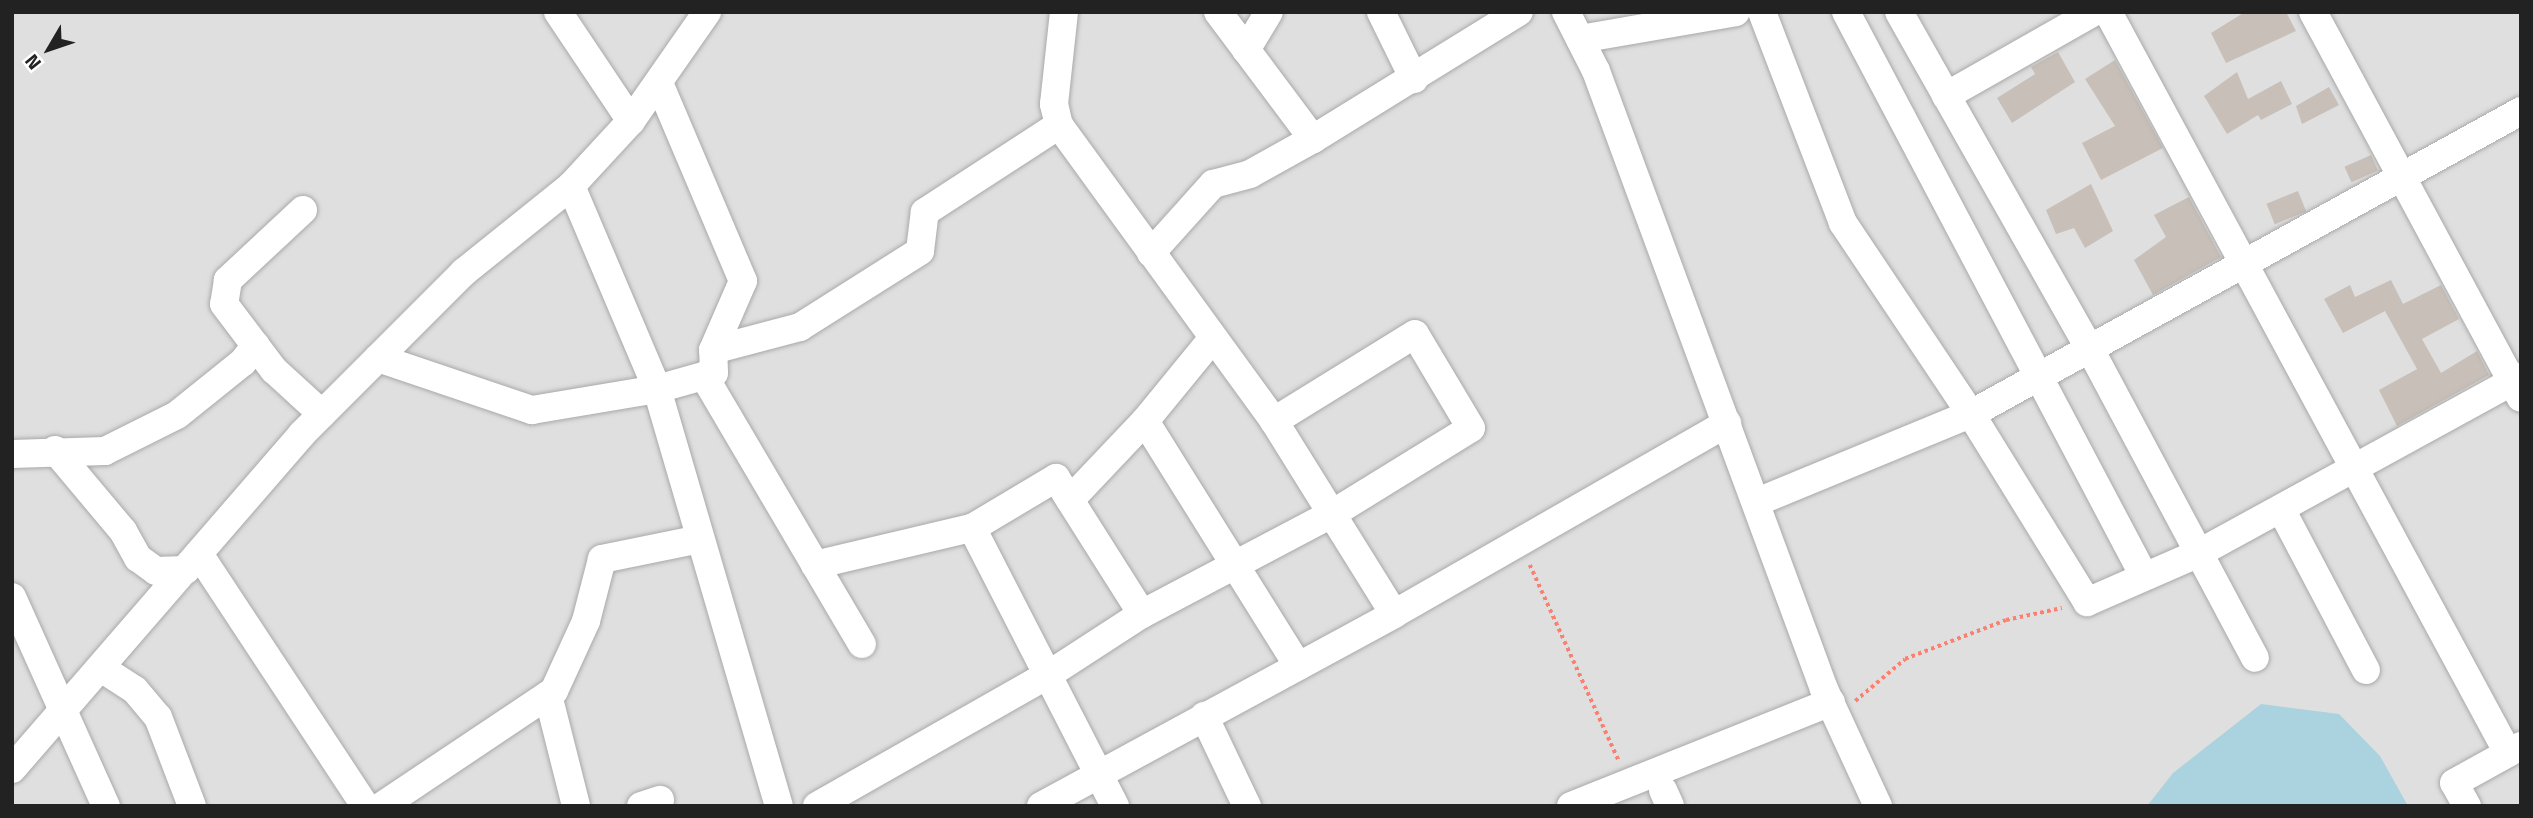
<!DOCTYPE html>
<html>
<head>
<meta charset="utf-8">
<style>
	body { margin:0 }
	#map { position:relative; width:2533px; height:818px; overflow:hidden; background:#f2efe9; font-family:"Titillium Web",sans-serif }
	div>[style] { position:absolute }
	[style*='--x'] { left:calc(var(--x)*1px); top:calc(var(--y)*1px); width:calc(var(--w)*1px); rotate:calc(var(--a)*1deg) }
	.residential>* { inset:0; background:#e0dfdf; transform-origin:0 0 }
	.water>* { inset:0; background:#aad3df }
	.building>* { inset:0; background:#c7bfb8; transform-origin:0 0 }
	.path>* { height:3.5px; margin-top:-1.75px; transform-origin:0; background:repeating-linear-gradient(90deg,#fa8072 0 3.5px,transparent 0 7px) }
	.roads { filter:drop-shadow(0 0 2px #a9a9a9) drop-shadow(0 0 2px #a9a9a9) }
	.minor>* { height:28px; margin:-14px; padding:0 14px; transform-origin:14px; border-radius:14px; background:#fff }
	span { translate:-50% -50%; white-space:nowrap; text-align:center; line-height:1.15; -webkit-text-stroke:7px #fff; paint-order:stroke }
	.frame { position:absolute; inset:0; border:14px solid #222; pointer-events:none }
	.north { position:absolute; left:14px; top:14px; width:70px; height:70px; -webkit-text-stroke:5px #fff; paint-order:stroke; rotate:231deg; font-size:19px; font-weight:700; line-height:28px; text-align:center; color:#222 }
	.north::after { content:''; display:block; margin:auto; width:24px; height:32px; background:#222; clip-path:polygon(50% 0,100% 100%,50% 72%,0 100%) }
</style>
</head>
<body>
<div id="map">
	<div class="residential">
		<i style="left:12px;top:12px;width:2509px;height:794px"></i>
	</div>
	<div class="water">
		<i style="clip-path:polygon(2261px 704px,2339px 714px,2380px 756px,2408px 806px,2147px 806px,2173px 773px)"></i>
	</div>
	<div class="building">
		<i style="clip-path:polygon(2245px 12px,2286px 12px,2296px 31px,2226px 63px,2211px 33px)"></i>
		<i style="clip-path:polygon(2058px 52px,2075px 82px,2012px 123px,1997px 98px,2035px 74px,2031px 67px)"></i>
		<i style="clip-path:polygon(2115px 60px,2163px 148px,2101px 180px,2082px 143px,2115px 126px,2085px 79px)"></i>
		<i style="clip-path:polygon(2237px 72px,2248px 99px,2281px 81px,2292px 104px,2261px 120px,2258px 115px,2227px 134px,2204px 96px)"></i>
		<i style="clip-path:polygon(2329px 87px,2339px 105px,2302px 124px,2296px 106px)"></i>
		<i style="left:2371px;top:155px;width:17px;height:29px;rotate:66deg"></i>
		<i style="clip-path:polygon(2091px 184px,2113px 231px,2085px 248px,2074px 228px,2056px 234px,2046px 210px)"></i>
		<i style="left:2298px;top:191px;width:22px;height:34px;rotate:68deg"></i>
		<i style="clip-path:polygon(2189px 197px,2221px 257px,2153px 295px,2134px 260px,2166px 237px,2154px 215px)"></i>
		<i style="clip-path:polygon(2391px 280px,2403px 304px,2441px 285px,2459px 319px,2422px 339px,2441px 373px,2477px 351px,2489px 375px,2397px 426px,2379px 390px,2417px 369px,2385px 311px,2343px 333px,2324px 299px,2350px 285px,2355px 297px)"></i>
	</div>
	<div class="path">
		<i style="--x:1530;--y:565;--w:215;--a:65.6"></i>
		<i style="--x:1855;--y:701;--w:65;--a:-40"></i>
		<i style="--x:1905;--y:659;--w:108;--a:-21.1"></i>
		<i style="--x:2006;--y:620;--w:57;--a:-12.1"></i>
	</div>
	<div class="roads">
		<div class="minor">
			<i style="--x:558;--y:12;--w:131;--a:56.2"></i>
			<i style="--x:1064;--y:12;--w:93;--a:96.2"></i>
			<i style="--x:1054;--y:104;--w:22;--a:77"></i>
			<i style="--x:1059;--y:125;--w:366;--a:54"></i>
			<i style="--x:1274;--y:421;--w:227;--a:58.1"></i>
			<i style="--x:1218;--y:12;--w:159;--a:53.2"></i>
			<i style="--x:1381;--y:12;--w:75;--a:63.8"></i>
			<i style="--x:1566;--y:12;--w:66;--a:63"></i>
			<i style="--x:1596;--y:71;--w:659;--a:69.75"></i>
			<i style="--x:1824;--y:689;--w:129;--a:65.2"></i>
			<i style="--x:1762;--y:12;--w:226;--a:69"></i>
			<i style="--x:1843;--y:223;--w:230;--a:56.2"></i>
			<i style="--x:1971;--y:414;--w:221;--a:58.3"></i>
			<i style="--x:2087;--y:602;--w:122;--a:-23.6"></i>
			<i style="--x:2199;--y:553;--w:367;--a:-28.7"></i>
			<i style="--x:1846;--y:12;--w:638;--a:62.15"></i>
			<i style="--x:1899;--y:12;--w:387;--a:60.5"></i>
			<i style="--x:2090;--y:349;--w:350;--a:61.9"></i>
			<i style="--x:2108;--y:12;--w:842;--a:61.64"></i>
			<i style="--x:2313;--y:12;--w:438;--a:61.7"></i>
			<i style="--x:1580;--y:39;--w:158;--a:-9.8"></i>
			<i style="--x:1246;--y:50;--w:44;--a:-58.8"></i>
			<i style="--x:659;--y:83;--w:215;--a:67"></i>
			<i style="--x:743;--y:281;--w:75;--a:113.5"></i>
			<i style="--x:1946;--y:96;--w:170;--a:-29.6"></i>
			<i style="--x:571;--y:186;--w:220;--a:67"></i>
			<i style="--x:657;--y:389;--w:434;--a:73.7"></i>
			<i style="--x:303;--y:210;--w:103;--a:137"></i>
			<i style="--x:228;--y:280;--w:24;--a:99"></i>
			<i style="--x:224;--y:304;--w:83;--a:52.9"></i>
			<i style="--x:274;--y:370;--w:65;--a:42.5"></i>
			<i style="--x:1151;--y:253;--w:93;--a:-48.1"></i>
			<i style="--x:1213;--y:184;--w:38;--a:-15"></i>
			<i style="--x:1250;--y:174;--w:72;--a:-29.1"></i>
			<i style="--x:1313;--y:139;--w:242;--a:-31.7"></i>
			<i style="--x:378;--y:358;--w:163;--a:18.7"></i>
			<i style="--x:532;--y:410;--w:127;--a:-9.5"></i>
			<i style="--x:657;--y:389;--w:59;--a:-15.7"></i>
			<i style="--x:714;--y:373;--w:23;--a:-92"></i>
			<i style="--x:713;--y:350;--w:90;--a:-14.8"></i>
			<i style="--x:800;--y:327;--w:142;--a:-32.3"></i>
			<i style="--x:920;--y:251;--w:39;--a:-83"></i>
			<i style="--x:925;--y:212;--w:160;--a:-33"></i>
			<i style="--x:704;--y:376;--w:311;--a:59.5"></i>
			<i style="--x:1145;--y:421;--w:289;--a:58"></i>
			<i style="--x:55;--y:450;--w:106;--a:50"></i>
			<i style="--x:123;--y:531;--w:31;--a:61"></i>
			<i style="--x:138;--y:558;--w:22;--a:36"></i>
			<i style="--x:156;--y:571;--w:30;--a:-2"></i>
			<i style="--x:12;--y:454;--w:93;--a:-1.8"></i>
			<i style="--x:105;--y:451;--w:80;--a:-26.6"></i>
			<i style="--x:177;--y:415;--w:85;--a:-38.8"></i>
			<i style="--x:243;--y:362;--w:21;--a:-53"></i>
			<i style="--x:1070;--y:500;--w:109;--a:-46.5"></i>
			<i style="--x:1145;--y:421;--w:106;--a:-50.7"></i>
			<i style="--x:1757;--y:502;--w:231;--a:-22.4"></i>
			<i style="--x:1971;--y:414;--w:628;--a:-28.85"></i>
			<i style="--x:2281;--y:509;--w:182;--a:62.2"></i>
			<i style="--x:199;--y:554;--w:302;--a:56.6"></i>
			<i style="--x:815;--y:565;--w:161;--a:-13.3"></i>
			<i style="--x:12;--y:597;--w:229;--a:65.8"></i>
			<i style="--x:101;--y:668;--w:40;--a:32.9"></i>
			<i style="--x:135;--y:690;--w:35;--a:50"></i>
			<i style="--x:158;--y:717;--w:95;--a:69.1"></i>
			<i style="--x:548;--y:695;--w:114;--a:75.8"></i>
			<i style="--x:1204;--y:716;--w:100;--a:64.5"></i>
			<i style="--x:12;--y:769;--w:443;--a:-49.1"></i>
			<i style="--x:302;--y:434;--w:229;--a:-45"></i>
			<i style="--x:464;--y:272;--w:137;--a:-38.8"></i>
			<i style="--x:571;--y:186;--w:88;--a:-47.3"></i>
			<i style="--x:631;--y:121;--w:133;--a:-55.1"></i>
			<i style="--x:1663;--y:790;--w:17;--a:66"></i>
			<i style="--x:382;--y:806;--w:207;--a:-33.8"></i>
			<i style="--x:554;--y:691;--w:77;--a:-65.4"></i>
			<i style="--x:586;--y:621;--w:64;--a:-75.5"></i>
			<i style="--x:602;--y:559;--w:100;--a:-11.5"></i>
			<i style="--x:641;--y:806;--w:20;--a:-18"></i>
			<i style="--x:817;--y:806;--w:266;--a:-29.6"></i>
			<i style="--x:1048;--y:675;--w:112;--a:-33"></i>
			<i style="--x:1142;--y:614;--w:215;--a:-27.8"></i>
			<i style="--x:1332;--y:514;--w:163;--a:-31.7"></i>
			<i style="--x:1471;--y:428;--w:109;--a:-120.8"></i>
			<i style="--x:1415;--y:334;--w:166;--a:148.3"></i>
			<i style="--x:1041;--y:806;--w:402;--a:-28.5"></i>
			<i style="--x:1394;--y:614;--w:384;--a:-29.8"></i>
			<i style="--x:1115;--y:806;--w:313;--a:-117.2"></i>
			<i style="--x:972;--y:528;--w:98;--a:-30.8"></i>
			<i style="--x:1056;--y:478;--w:161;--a:57.7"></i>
			<i style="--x:1571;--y:806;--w:280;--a:-21.8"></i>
			<i style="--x:2467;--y:806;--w:26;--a:-119"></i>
			<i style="--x:2454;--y:783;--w:77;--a:-28.9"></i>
		</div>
	</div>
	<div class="frame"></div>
	<div class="north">N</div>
</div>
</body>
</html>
